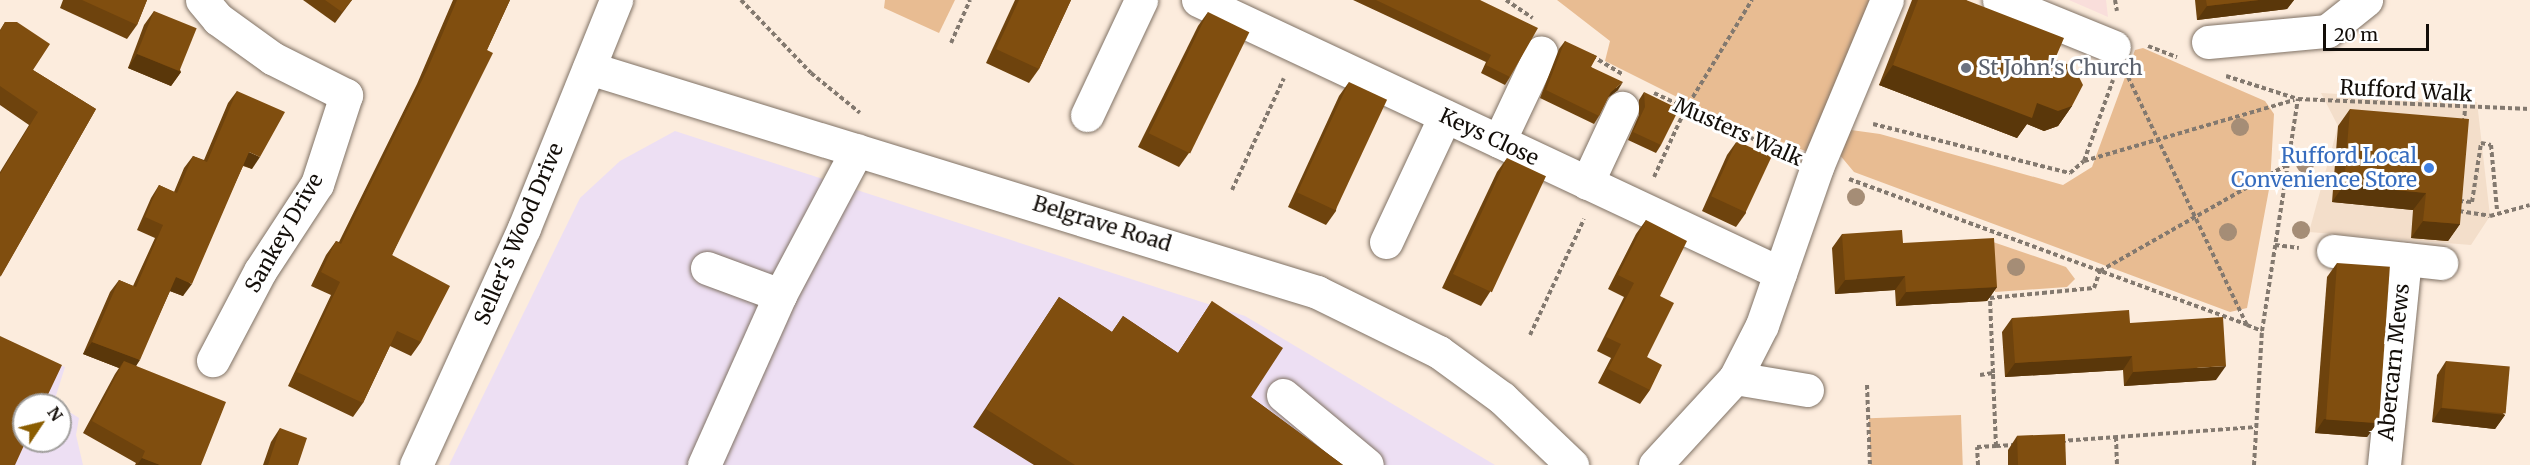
<!DOCTYPE html>
<html>
<head>
<meta charset="utf-8">
<style>
	body { margin:0 }
	#map { position:relative; width:2530px; height:465px; overflow:hidden; background:#fcecdd; font-family:Merriweather,serif }
	div>[style] { position:absolute }
	[style*='--x'] { left:calc(var(--x)*1px); top:calc(var(--y)*1px); width:calc(var(--w)*1px); rotate:calc(var(--a)*1deg) }
	.built>* { inset:0; background:#f3deca }
	.industrial>* { inset:0; background:#eddff3 }
	.education>* { inset:0; background:#f9dedb }
	.green>* { inset:0; background:#e8bc92; transform-origin:0 0 }
	.path>* { height:4px; margin-top:-2px; transform-origin:0; background:repeating-linear-gradient(90deg,#83796f 0 4.5px,transparent 0 7.5px) }
	.roads { filter:drop-shadow(0 0 2px #807265) drop-shadow(0 0 2px #807265) }
	.minor>* { height:33px; margin:-16.5px; padding:0 16.5px; transform-origin:16.5px; border-radius:16.5px; background:#fff }
	.trees>* { width:18px; height:18px; margin:-9px; border-radius:50%; background:#a58d76 }
	.wall>* { inset:0; background:#6e430d }
	.shaded-wall>* { inset:0; background:#5a370a }
	.building>* { inset:0; background:#804e0f; transform-origin:0 0 }
	.dots>* { width:16px; height:16px; translate:-50% -50%; box-sizing:border-box; border:3px solid #fff; border-radius:50% }
	span { translate:-50% -50%; white-space:nowrap; text-align:center; line-height:1.15; -webkit-text-stroke:6px #fff; paint-order:stroke }
	.worship-label { font-size:21px; color:#5b616d }
	.left { translate:0 -50%; text-align:left }
	.street-label { font-size:21px; color:#130e09 }
	.shop-label { font-size:21px; color:#366cbe }
	.right { translate:-100% -50%; text-align:right }
	.north { position:absolute; left:12px; top:393px; width:60px; height:60px; box-sizing:border-box; background:#fff; border:2px solid #a19f9d; border-radius:50%; rotate:55deg; font-size:16px; font-weight:700; line-height:24px; text-align:center; color:#130e09 }
	.north::after { content:''; display:block; margin:auto; width:21px; height:27px; background:#8b5d01; clip-path:polygon(50% 0,100% 100%,50% 72%,0 100%) }
	.scale { position:absolute; left:2323px; top:24px; width:106px; height:27px; box-sizing:border-box; border:3px solid #130e09; border-top:0; padding-left:8px; font-size:18px; line-height:21px; white-space:nowrap; color:#130e09; -webkit-text-stroke:4px #fff; paint-order:stroke }
</style>
</head>
<body>
<div id="map">
	<div class="built">
		<i style="clip-path:polygon(2321px 93px,2477px 102px,2490px 216px,2471px 245px,2309px 232px,2338px 126px)"></i>
	</div>
	<div class="industrial">
		<i style="clip-path:polygon(675px 131px,1245px 316px,1495px 465px,449px 465px,580px 198px,620px 161px)"></i>
		<i style="clip-path:polygon(0 342px,65px 367px,54px 402px,58px 405px,24px 405px,24px 441px,60px 441px,60px 406px,79px 418px,76px 435px,83px 465px,0 465px)"></i>
	</div>
	<div class="education">
		<i style="clip-path:polygon(2069px 0,2106px 0,2108px 17px)"></i>
	</div>
	<div class="green">
		<i style="clip-path:polygon(885px 0,955px 0,939px 33px,884px 8px)"></i>
		<i style="clip-path:polygon(1557px 0,1870px 0,1808px 152px,1721px 119px,1605px 61px,1610px 41px)"></i>
		<i style="clip-path:polygon(2143px 48px,2265px 101px,2274px 114px,2270px 184px,2247px 308px,2230px 312px,1854px 172px,1834px 148px,1837px 138px,1851px 130px,1880px 134px,2063px 185px,2092px 167px,2135px 50px)"></i>
		<i style="clip-path:polygon(1993px 242px,2066px 267px,2075px 279px,2067px 287px,1995px 292px)"></i>
		<i style="left:1961px;top:415px;width:50px;height:92px;rotate:88deg"></i>
	</div>
	<div class="path">
		<i style="--x:741;--y:0;--w:101;--a:46.2"></i>
		<i style="--x:811;--y:73;--w:63;--a:39.2"></i>
		<i style="--x:1506;--y:0;--w:32;--a:34"></i>
		<i style="--x:2115;--y:0;--w:11;--a:80"></i>
		<i style="--x:951;--y:43;--w:47;--a:-66.2"></i>
		<i style="--x:2148;--y:46;--w:31;--a:21"></i>
		<i style="--x:1592;--y:56;--w:35;--a:31"></i>
		<i style="--x:2226;--y:76;--w:76;--a:17.7"></i>
		<i style="--x:2298;--y:99;--w:232;--a:2.5"></i>
		<i style="--x:2128;--y:77;--w:275;--a:64.4"></i>
		<i style="--x:2247;--y:325;--w:16;--a:22"></i>
		<i style="--x:1654;--y:93;--w:145;--a:24.8"></i>
		<i style="--x:2464;--y:123;--w:14;--a:-86"></i>
		<i style="--x:1873;--y:124;--w:203;--a:14"></i>
		<i style="--x:2070;--y:173;--w:18;--a:-41"></i>
		<i style="--x:2084;--y:161;--w:86;--a:-70.3"></i>
		<i style="--x:2084;--y:161;--w:219;--a:-16.2"></i>
		<i style="--x:1654;--y:177;--w:74;--a:-65.2"></i>
		<i style="--x:1685;--y:110;--w:129;--a:-58.7"></i>
		<i style="--x:1849;--y:179;--w:424;--a:20.1"></i>
		<i style="--x:1232;--y:190;--w:123;--a:-65.1"></i>
		<i style="--x:2459;--y:201;--w:13;--a:4"></i>
		<i style="--x:2472;--y:202;--w:60;--a:-81.3"></i>
		<i style="--x:2481;--y:143;--w:10;--a:11"></i>
		<i style="--x:2491;--y:145;--w:65;--a:84.7"></i>
		<i style="--x:2459;--y:211;--w:31;--a:9"></i>
		<i style="--x:2490;--y:216;--w:41;--a:-15.4"></i>
		<i style="--x:2275;--y:245;--w:24;--a:7"></i>
		<i style="--x:1989;--y:294;--w:4;--a:76"></i>
		<i style="--x:1990;--y:298;--w:104;--a:-5.5"></i>
		<i style="--x:2094;--y:288;--w:18;--a:-71"></i>
		<i style="--x:2100;--y:271;--w:216;--a:-29.6"></i>
		<i style="--x:1530;--y:335;--w:128;--a:-65"></i>
		<i style="--x:1980;--y:375;--w:13;--a:-9"></i>
		<i style="--x:1993;--y:373;--w:75;--a:-92.3"></i>
		<i style="--x:1867;--y:385;--w:80;--a:87.9"></i>
		<i style="--x:2116;--y:437;--w:28;--a:88"></i>
		<i style="--x:2061;--y:441;--w:194;--a:-4.1"></i>
		<i style="--x:1996;--y:446;--w:18;--a:-3"></i>
		<i style="--x:1978;--y:465;--w:18;--a:-93"></i>
		<i style="--x:1977;--y:447;--w:19;--a:-3"></i>
		<i style="--x:1996;--y:446;--w:73;--a:-92.4"></i>
		<i style="--x:2254;--y:465;--w:134;--a:-86.6"></i>
		<i style="--x:2262;--y:331;--w:235;--a:-81.2"></i>
	</div>
	<div class="roads">
		<div class="minor">
			<i style="--x:202;--y:0;--w:25;--a:50"></i>
			<i style="--x:218;--y:19;--w:67;--a:35.8"></i>
			<i style="--x:272;--y:58;--w:83;--a:26.6"></i>
			<i style="--x:346;--y:95;--w:94;--a:108"></i>
			<i style="--x:317;--y:184;--w:104;--a:123.2"></i>
			<i style="--x:260;--y:271;--w:101;--a:117.8"></i>
			<i style="--x:1198;--y:0;--w:643;--a:25.13"></i>
			<i style="--x:1999;--y:0;--w:124;--a:22.2"></i>
			<i style="--x:2208;--y:42;--w:120;--a:-5.3"></i>
			<i style="--x:2327;--y:31;--w:50;--a:-38.5"></i>
			<i style="--x:589;--y:68;--w:762;--a:17.1"></i>
			<i style="--x:1317;--y:292;--w:136;--a:26.2"></i>
			<i style="--x:1439;--y:352;--w:78;--a:36.1"></i>
			<i style="--x:1502;--y:398;--w:97;--a:43.7"></i>
			<i style="--x:1087;--y:115;--w:127;--a:-64.8"></i>
			<i style="--x:1499;--y:141;--w:98;--a:-64.7"></i>
			<i style="--x:1587;--y:183;--w:83;--a:-65"></i>
			<i style="--x:1386;--y:242;--w:139;--a:-64.9"></i>
			<i style="--x:2333;--y:251;--w:109;--a:6.3"></i>
			<i style="--x:707;--y:268;--w:78;--a:20.3"></i>
			<i style="--x:1735;--y:378;--w:73;--a:9.5"></i>
			<i style="--x:1283;--y:395;--w:109;--a:39.8"></i>
			<i style="--x:416;--y:465;--w:260;--a:-65.5"></i>
			<i style="--x:524;--y:228;--w:246;--a:-68"></i>
			<i style="--x:704;--y:465;--w:186;--a:-65.9"></i>
			<i style="--x:780;--y:295;--w:164;--a:-62"></i>
			<i style="--x:1655;--y:465;--w:118;--a:-47.4"></i>
			<i style="--x:1735;--y:378;--w:59;--a:-63"></i>
			<i style="--x:1762;--y:325;--w:167;--a:-70.8"></i>
			<i style="--x:1817;--y:167;--w:181;--a:-67.3"></i>
			<i style="--x:2384;--y:465;--w:207;--a:-84.2"></i>
		</div>
	</div>
	<div class="trees">
		<i style="left:2240px;top:127px"></i>
		<i style="left:2305px;top:164px"></i>
		<i style="left:1856px;top:197px"></i>
		<i style="left:2301px;top:230px"></i>
		<i style="left:2228px;top:232px"></i>
		<i style="left:2016px;top:267px"></i>
	</div>
	<div class="wall">
		<i style="clip-path:polygon(63px 0,147px 0,137px 25px,127px 39px,60px 8px)"></i>
		<i style="clip-path:polygon(303px 0,352px 0,335px 23px)"></i>
		<i style="clip-path:polygon(453px 0,510px 0,392px 255px,421px 342px,411px 356px,390px 346px,363px 403px,353px 417px,288px 386px,331px 295px,311px 286px,326px 255px,336px 241px,339px 242px,417px 84px)"></i>
		<i style="clip-path:polygon(1015px 0,1071px 0,1039px 69px,1029px 83px,986px 63px)"></i>
		<i style="clip-path:polygon(1353px 0,1480px 0,1510px 77px,1505px 85px,1481px 73px,1486px 62px)"></i>
		<i style="clip-path:polygon(1912px 0,1966px 0,2072px 106px,2058px 126px,2044px 131px,2027px 124px,2017px 138px,1879px 85px)"></i>
		<i style="clip-path:polygon(2195px 0,2294px 0,2287px 9px,2197px 20px)"></i>
		<i style="clip-path:polygon(154px 11px,181px 72px,171px 86px,128px 68px,144px 25px)"></i>
		<i style="clip-path:polygon(1208px 12px,1189px 153px,1179px 167px,1138px 147px,1198px 26px)"></i>
		<i style="clip-path:polygon(5px 22px,33px 70px,96px 109px,0 277px,0 172px,29px 125px,0 105px,0 30px)"></i>
		<i style="clip-path:polygon(1565px 41px,1591px 67px,1618px 90px,1608px 97px,1599px 116px,1594px 124px,1540px 98px,1559px 49px)"></i>
		<i style="clip-path:polygon(1349px 82px,1336px 211px,1326px 225px,1288px 207px,1339px 96px)"></i>
		<i style="clip-path:polygon(237px 91px,252px 169px,243px 166px,183px 296px,170px 291px,136px 366px,201px 465px,135px 465px,136px 463px,83px 433px,115px 374px,119px 368px,83px 354px,110px 292px,119px 280px,133px 286px,155px 238px,137px 230px,151px 198px,159px 185px,174px 192px,184px 168px,193px 156px,204px 160px,228px 103px)"></i>
		<i style="clip-path:polygon(1644px 92px,1661px 145px,1656px 153px,1628px 140px,1639px 115px,1639px 100px)"></i>
		<i style="clip-path:polygon(2350px 109px,2460px 224px,2448px 241px,2411px 238px,2413px 210px,2332px 202px,2338px 126px)"></i>
		<i style="clip-path:polygon(1737px 141px,1746px 213px,1736px 227px,1702px 211px,1727px 155px)"></i>
		<i style="clip-path:polygon(1507px 158px,1490px 292px,1481px 306px,1442px 288px,1497px 172px)"></i>
		<i style="clip-path:polygon(1646px 220px,1660px 296px,1647px 357px,1650px 390px,1640px 404px,1598px 383px,1611px 358px,1597px 351px,1624px 297px,1608px 289px,1636px 234px)"></i>
		<i style="clip-path:polygon(1842px 234px,1903px 243px,1997px 287px,1987px 301px,1896px 306px,1895px 290px,1835px 294px,1832px 248px)"></i>
		<i style="clip-path:polygon(2337px 263px,2377px 423px,2367px 437px,2315px 433px,2327px 277px)"></i>
		<i style="clip-path:polygon(1059px 297px,1112px 332px,1123px 316px,1178px 353px,1212px 301px,1251px 397px,1343px 465px,1034px 465px,973px 427px)"></i>
		<i style="clip-path:polygon(2012px 318px,2130px 323px,2216px 380px,2124px 386px,2123px 370px,2005px 377px,2002px 332px)"></i>
		<i style="clip-path:polygon(2446px 361px,2505px 415px,2495px 429px,2432px 422px,2437px 375px)"></i>
		<i style="clip-path:polygon(280px 428px,298px 465px,263px 465px,271px 442px)"></i>
		<i style="clip-path:polygon(2017px 436px,2066px 465px,2008px 465px,2008px 450px)"></i>
	</div>
	<div class="shaded-wall">
		<i style="clip-path:polygon(2259px 0,2294px 0,2287px 9px,2197px 20px,2207px 6px)"></i>
		<i style="clip-path:polygon(137px 54px,181px 72px,171px 86px,128px 68px)"></i>
		<i style="clip-path:polygon(1893px 65px,2037px 103px,2072px 106px,2058px 126px,2044px 131px,2027px 124px,2017px 138px,1879px 85px)"></i>
		<i style="clip-path:polygon(1623px 82px,1618px 90px,1605px 100px,1611px 92px)"></i>
		<i style="clip-path:polygon(249px 152px,260px 157px,252px 169px,241px 164px)"></i>
		<i style="clip-path:polygon(2344px 185px,2426px 193px,2413px 210px,2332px 202px)"></i>
		<i style="clip-path:polygon(2423px 221px,2460px 224px,2448px 241px,2411px 238px)"></i>
		<i style="clip-path:polygon(1905px 276px,1895px 290px,1835px 294px,1845px 280px)"></i>
		<i style="clip-path:polygon(176px 277px,192px 284px,183px 296px,167px 290px)"></i>
		<i style="clip-path:polygon(1997px 287px,1987px 301px,1896px 306px,1906px 292px)"></i>
		<i style="clip-path:polygon(92px 342px,140px 360px,132px 372px,124px 361px,119px 368px,83px 354px)"></i>
		<i style="clip-path:polygon(2132px 356px,2123px 370px,2005px 377px,2015px 363px)"></i>
		<i style="clip-path:polygon(2226px 366px,2216px 380px,2124px 386px,2133px 372px)"></i>
		<i style="clip-path:polygon(2441px 408px,2505px 415px,2495px 429px,2432px 422px)"></i>
		<i style="clip-path:polygon(2324px 419px,2377px 423px,2367px 437px,2315px 433px)"></i>
		<i style="clip-path:polygon(142px 458px,160px 465px,137px 465px)"></i>
	</div>
	<div class="building">
		<i style="clip-path:polygon(82px 0,147px 0,137px 25px)"></i>
		<i style="clip-path:polygon(325px 0,352px 0,342px 12px)"></i>
		<i style="clip-path:polygon(457px 0,510px 0,487px 50px,493px 53px,392px 255px,450px 286px,421px 342px,397px 331px,363px 403px,297px 372px,340px 282px,321px 272px,336px 241px,341px 244px,427px 70px)"></i>
		<i style="clip-path:polygon(1019px 0,1071px 0,1039px 69px,996px 49px)"></i>
		<i style="clip-path:polygon(1376px 0,1480px 0,1538px 28px,1510px 77px,1486px 65px,1491px 55px)"></i>
		<i style="clip-path:polygon(1918px 0,1966px 0,2064px 38px,2055px 59px,2074px 67px,2083px 85px,2072px 106px,2058px 111px,2037px 103px,2032px 118px,1893px 65px)"></i>
		<i style="clip-path:polygon(2206px 0,2259px 0,2207px 6px)"></i>
		<i style="left:154px;top:11px;width:46px;height:46px;rotate:22deg"></i>
		<i style="left:1208px;top:12px;width:46px;height:135px;rotate:26deg"></i>
		<i style="clip-path:polygon(5px 22px,17px 22px,50px 44px,33px 70px,96px 109px,1px 276px,0 275px,0 174px,38px 112px,0 86px,0 31px)"></i>
		<i style="clip-path:polygon(1565px 41px,1597px 56px,1591px 67px,1623px 82px,1611px 92px,1599px 116px,1546px 90px)"></i>
		<i style="left:1349px;top:82px;width:42px;height:122px;rotate:25deg"></i>
		<i style="clip-path:polygon(237px 91px,285px 112px,260px 157px,249px 152px,192px 284px,176px 277px,140px 360px,92px 342px,119px 280px,136px 287px,163px 225px,145px 217px,159px 185px,177px 193px,193px 156px,207px 162px)"></i>
		<i style="clip-path:polygon(1644px 92px,1679px 109px,1661px 145px,1633px 132px,1645px 107px)"></i>
		<i style="clip-path:polygon(2350px 109px,2469px 119px,2460px 224px,2423px 221px,2426px 193px,2344px 185px)"></i>
		<i style="left:1737px;top:141px;width:38px;height:61px;rotate:25deg"></i>
		<i style="left:1507px;top:158px;width:43px;height:128px;rotate:25deg"></i>
		<i style="clip-path:polygon(1646px 220px,1687px 241px,1660px 296px,1674px 303px,1647px 357px,1662px 365px,1650px 390px,1608px 369px,1621px 344px,1606px 337px,1634px 283px,1618px 275px)"></i>
		<i style="clip-path:polygon(1902px 230px,1903px 243px,1994px 238px,1997px 287px,1906px 292px,1905px 276px,1845px 280px,1842px 234px)"></i>
		<i style="left:2337px;top:263px;width:53px;height:157px;rotate:4deg"></i>
		<i style="clip-path:polygon(1059px 297px,1112px 332px,1123px 316px,1178px 353px,1212px 301px,1283px 348px,1251px 397px,1343px 465px,1075px 465px,986px 409px)"></i>
		<i style="clip-path:polygon(2129px 310px,2130px 323px,2223px 317px,2226px 366px,2133px 372px,2132px 356px,2015px 363px,2012px 318px)"></i>
		<i style="clip-path:polygon(0 336px,62px 365px,43px 405px,24px 405px,24px 441px,26px 441px,15px 465px,0 465px)"></i>
		<i style="clip-path:polygon(124px 361px,226px 402px,201px 465px,160px 465px,142px 458px,145px 451px,92px 421px)"></i>
		<i style="left:2446px;top:361px;width:64px;height:47px;rotate:5deg"></i>
		<i style="clip-path:polygon(280px 428px,307px 438px,298px 465px,268px 465px)"></i>
		<i style="left:2065px;top:434px;width:31px;height:48px;rotate:88deg"></i>
	</div>
	<div class="dots">
		<i style="left:1966px;top:68px;background:#6b7280"></i>
		<i style="left:2429px;top:168px;background:#3f7fe0"></i>
	</div>
	<div class="worship-label">
		<span class="left" style="left:1978px;top:68px">St John's Church</span>
	</div>
	<div class="street-label">
		<span style="left:2406px;top:91px;rotate:3deg">Rufford Walk</span>
		<span style="left:1738px;top:132px;rotate:24deg">Musters Walk</span>
		<span style="left:1489px;top:137px;rotate:25deg">Keys Close</span>
		<span style="left:1102px;top:224px;rotate:17deg">Belgrave Road</span>
		<span style="left:284px;top:233px;rotate:-60deg">Sankey Drive</span>
		<span style="left:519px;top:234px;rotate:-67deg">Seller's Wood Drive</span>
		<span style="left:2394px;top:362px;rotate:-84deg">Abercarn Mews</span>
	</div>
	<div class="shop-label">
		<span class="right" style="left:2417px;top:168px">Rufford Local<br>Convenience Store</span>
	</div>
	<div class="north">N</div>
	<div class="scale">20 m</div>
</div>
</body>
</html>
